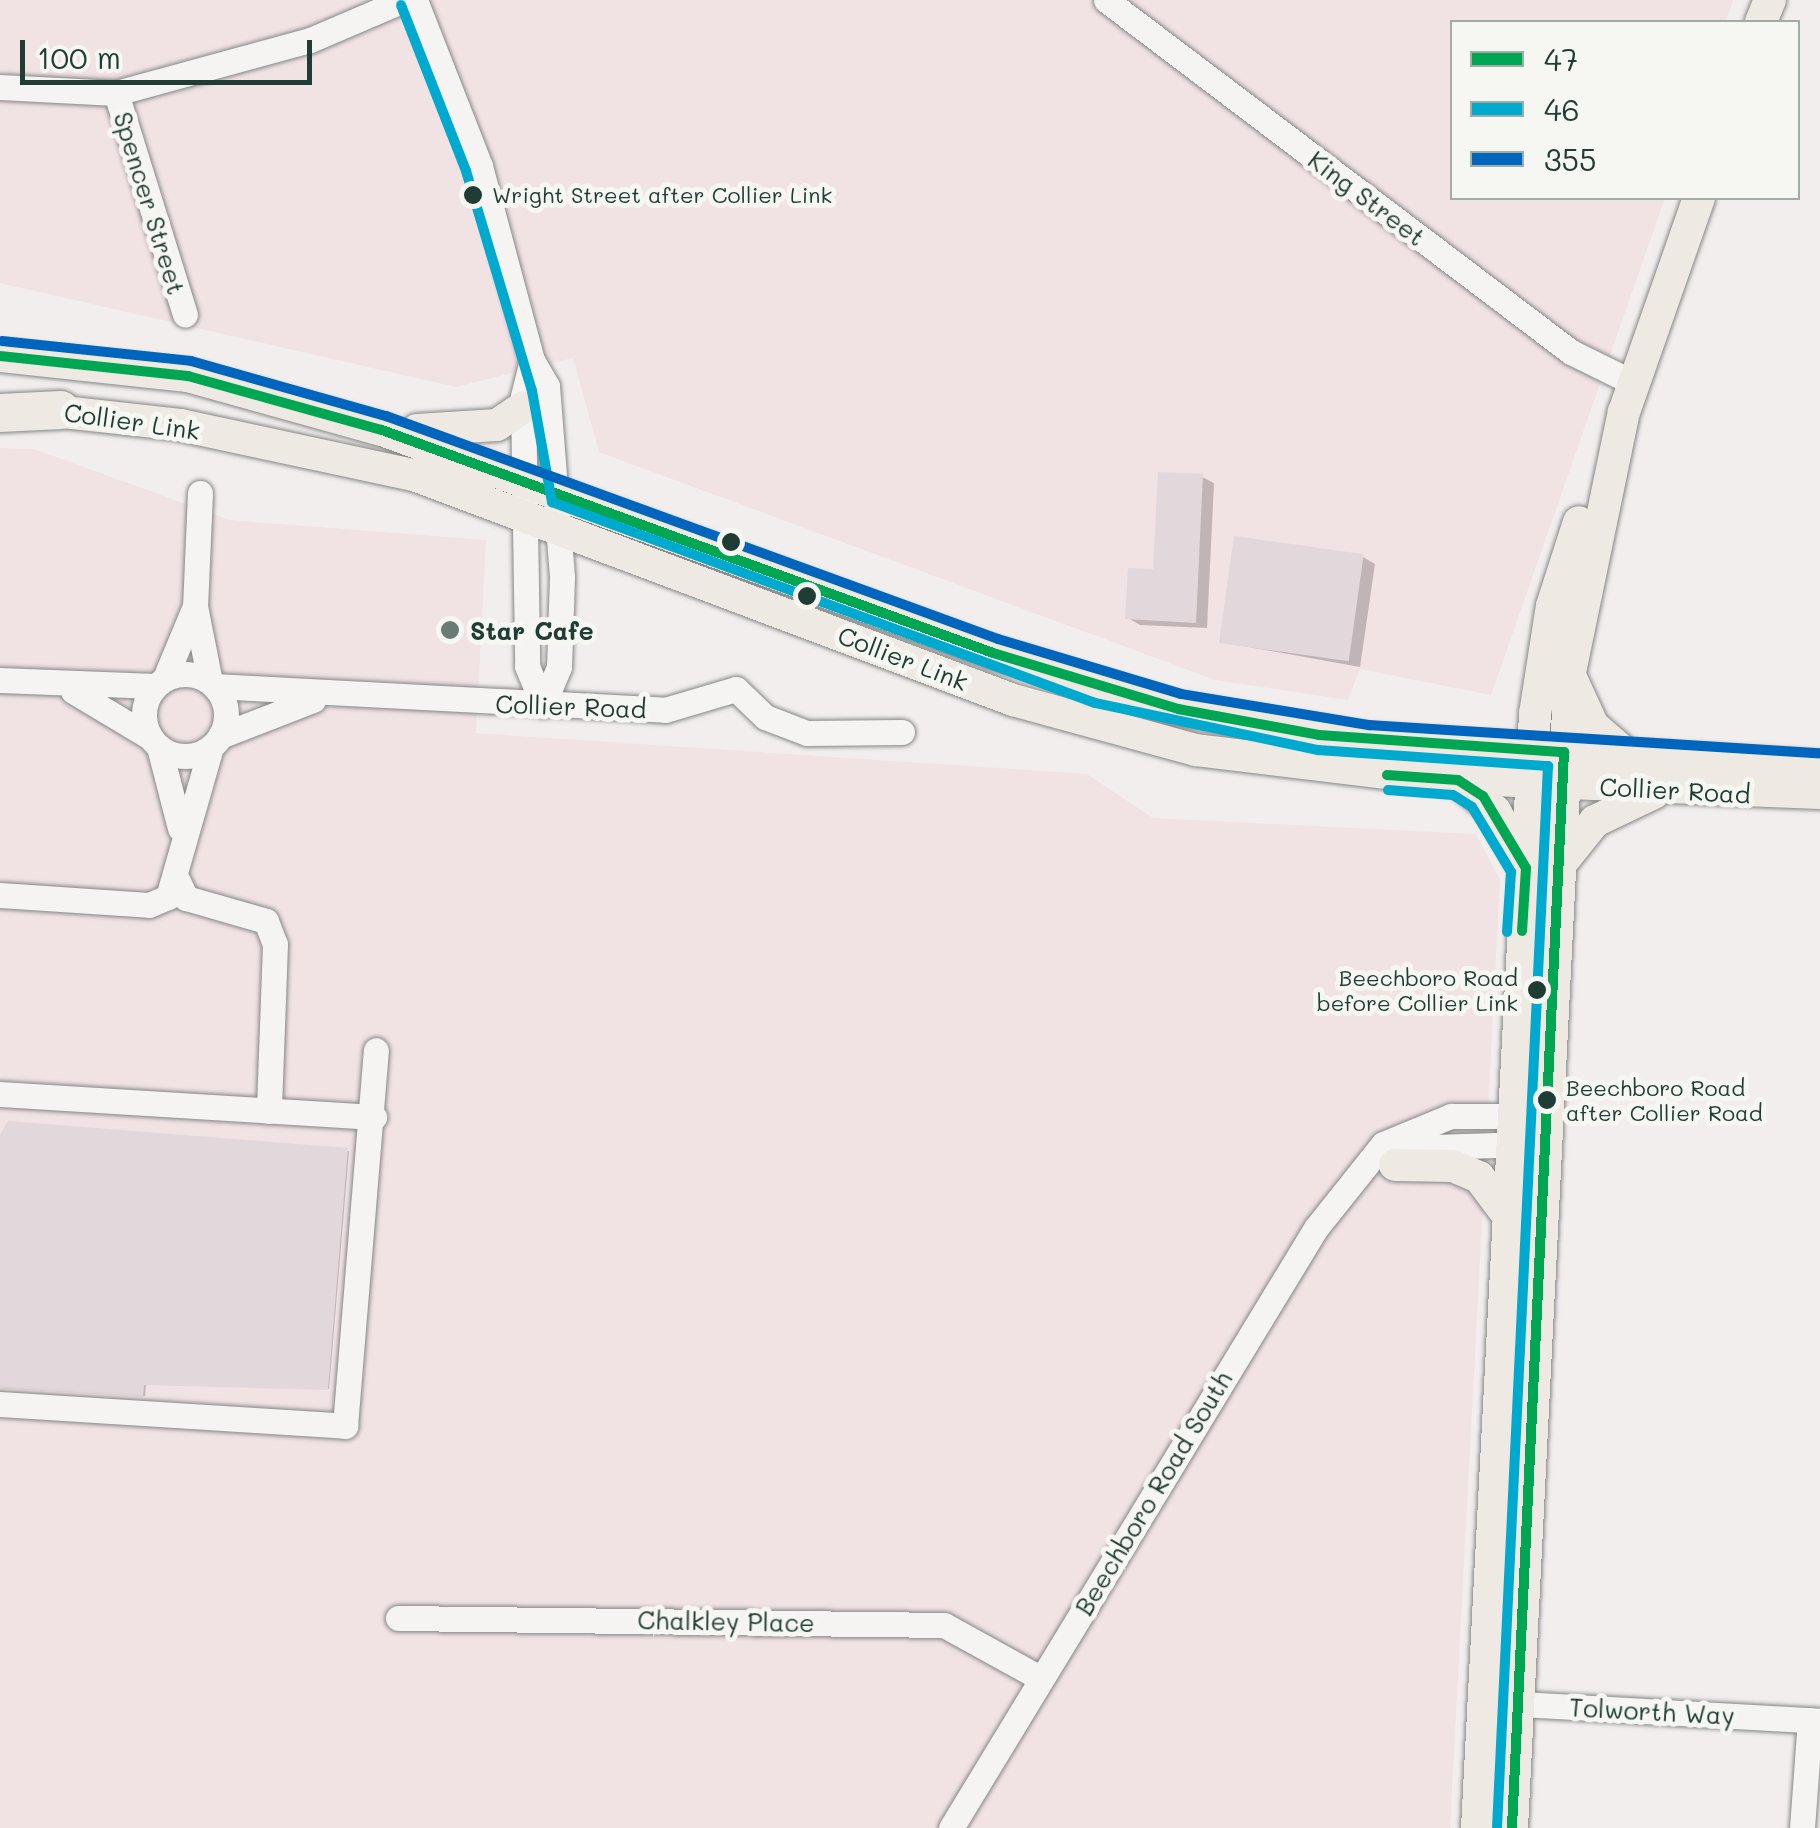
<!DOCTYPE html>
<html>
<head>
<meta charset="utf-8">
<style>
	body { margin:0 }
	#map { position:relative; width:1820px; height:1828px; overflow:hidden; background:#f3eeee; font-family:Mali,sans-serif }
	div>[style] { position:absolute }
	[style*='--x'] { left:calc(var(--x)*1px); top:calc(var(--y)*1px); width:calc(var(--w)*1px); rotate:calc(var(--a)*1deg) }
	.built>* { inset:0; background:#f1e2e4 }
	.shadow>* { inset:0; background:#0003 }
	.building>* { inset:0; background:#e2d7da; transform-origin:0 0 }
	.roads { filter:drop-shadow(0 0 2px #848786) drop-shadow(0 0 2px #848786) }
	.minor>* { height:25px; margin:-12.5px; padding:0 12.5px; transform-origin:12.5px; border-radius:12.5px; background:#f5f4f2 }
	.minor>.ring { margin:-12.5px; padding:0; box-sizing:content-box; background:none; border:25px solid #f5f4f2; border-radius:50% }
	.major>* { height:32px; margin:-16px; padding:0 16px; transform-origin:16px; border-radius:16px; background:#eeeae3 }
	.highway>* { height:38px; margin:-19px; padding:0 19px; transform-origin:19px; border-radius:19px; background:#eeeae3 }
	.bus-1>* { height:10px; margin:-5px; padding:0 5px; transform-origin:5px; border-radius:5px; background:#00a651 }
	.bus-2>* { height:10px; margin:-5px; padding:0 5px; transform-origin:5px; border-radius:5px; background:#00a9ce }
	.bus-3>* { height:10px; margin:-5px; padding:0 5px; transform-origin:5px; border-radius:5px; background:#0065bd }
	.dots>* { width:28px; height:28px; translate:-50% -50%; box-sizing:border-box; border:5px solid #f6f6f2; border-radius:50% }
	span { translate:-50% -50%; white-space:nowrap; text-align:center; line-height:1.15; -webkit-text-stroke:10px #f6f6f2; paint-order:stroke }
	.bus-label { font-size:22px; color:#1f3d34 }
	.left { translate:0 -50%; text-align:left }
	.right { translate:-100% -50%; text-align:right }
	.street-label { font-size:25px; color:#1f3d34 }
	.poi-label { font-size:25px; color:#1f3d34; font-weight:700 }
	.legend { position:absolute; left:1450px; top:20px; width:350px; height:180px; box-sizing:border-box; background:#f6f6f2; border:2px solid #a0aca6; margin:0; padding:12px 18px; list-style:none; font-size:30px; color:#1f3d34 }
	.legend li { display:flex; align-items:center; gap:20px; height:50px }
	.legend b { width:50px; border:2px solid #a0aca6 }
	.scale { position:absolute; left:20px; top:40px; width:292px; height:45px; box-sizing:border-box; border:5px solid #1f3d34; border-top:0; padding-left:12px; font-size:30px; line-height:35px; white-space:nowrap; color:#1f3d34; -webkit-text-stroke:8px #f6f6f2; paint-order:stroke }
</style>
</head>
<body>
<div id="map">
	<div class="built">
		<i style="clip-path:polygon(0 0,1733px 0,1726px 22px,1452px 22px,1452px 198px,1665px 198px,1491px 695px,1360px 669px,1348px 700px,1215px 680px,599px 452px,573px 358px,456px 387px,0 283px)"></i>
		<i style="clip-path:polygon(0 448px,34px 449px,230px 520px,486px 540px,476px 733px,1087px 774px,1153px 818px,1476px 834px,1500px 880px,1450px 1828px,0 1828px)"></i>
	</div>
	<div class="shadow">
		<i style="clip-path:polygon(1202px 477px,1214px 483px,1207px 628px,1140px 625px,1128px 618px)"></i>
		<i style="clip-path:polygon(1363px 557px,1375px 564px,1360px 667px,1221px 642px)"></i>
		<i style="clip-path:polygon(0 1138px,349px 1151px,329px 1389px,146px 1384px,145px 1396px,0 1388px)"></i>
	</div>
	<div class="building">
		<i style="clip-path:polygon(1158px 472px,1203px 474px,1196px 623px,1125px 619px,1128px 568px,1153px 569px)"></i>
		<i style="left:1234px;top:536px;width:131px;height:108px;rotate:8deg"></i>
		<i style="clip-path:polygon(8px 1121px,348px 1148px,328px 1390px,144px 1385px,143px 1397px,0 1388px,0 1135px)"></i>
	</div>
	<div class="roads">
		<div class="minor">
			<i style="--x:415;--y:0;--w:178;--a:68.6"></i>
			<i style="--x:480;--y:166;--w:201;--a:75"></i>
			<i style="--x:532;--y:360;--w:30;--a:60"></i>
			<i style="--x:547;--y:386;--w:192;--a:85.5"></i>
			<i style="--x:562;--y:577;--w:90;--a:91.9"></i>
			<i style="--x:559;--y:667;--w:41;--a:112.8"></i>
			<i style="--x:1106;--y:0;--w:583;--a:37.13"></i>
			<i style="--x:1571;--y:352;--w:70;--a:26.2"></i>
			<i style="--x:0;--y:87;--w:116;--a:3"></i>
			<i style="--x:116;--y:93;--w:201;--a:-15.3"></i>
			<i style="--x:310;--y:40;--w:102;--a:-23.1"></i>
			<i style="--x:116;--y:93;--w:232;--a:72.7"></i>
			<i style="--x:532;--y:360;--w:38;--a:104"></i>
			<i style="--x:523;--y:397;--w:269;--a:89.1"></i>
			<i style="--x:527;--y:666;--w:42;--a:67.7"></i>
			<i style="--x:200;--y:493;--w:113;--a:92.5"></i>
			<i style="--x:195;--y:606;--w:77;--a:78.8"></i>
			<i class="ring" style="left:144px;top:674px;width:57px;height:57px"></i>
			<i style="--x:165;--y:678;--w:78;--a:-67.4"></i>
			<i style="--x:0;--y:680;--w:155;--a:2.2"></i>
			<i style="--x:214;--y:686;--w:452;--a:3"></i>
			<i style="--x:665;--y:710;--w:74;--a:-16.5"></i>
			<i style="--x:736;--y:689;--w:40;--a:44"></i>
			<i style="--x:765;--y:717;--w:45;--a:20.9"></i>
			<i style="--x:807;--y:733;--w:95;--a:-0.6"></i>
			<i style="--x:73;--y:691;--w:90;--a:30.9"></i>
			<i style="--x:220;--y:736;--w:100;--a:-21.2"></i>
			<i style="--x:159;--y:747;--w:84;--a:75.5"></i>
			<i style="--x:178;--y:881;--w:19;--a:65"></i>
			<i style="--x:186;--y:898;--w:83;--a:16"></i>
			<i style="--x:266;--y:921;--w:25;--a:69"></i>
			<i style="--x:275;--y:944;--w:167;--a:92.1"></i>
			<i style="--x:0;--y:895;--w:149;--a:3.8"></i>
			<i style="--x:149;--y:905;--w:21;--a:-23"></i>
			<i style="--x:168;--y:897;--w:156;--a:-74"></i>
			<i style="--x:0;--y:1094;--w:375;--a:3.5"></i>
			<i style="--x:1398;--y:1164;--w:38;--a:-27"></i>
			<i style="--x:1432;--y:1147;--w:97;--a:-1.8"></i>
			<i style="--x:0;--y:1404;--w:346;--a:3.6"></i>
			<i style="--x:345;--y:1426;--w:377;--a:-85.3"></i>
			<i style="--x:398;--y:1618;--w:546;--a:0.73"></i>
			<i style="--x:944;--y:1625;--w:110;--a:28.9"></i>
			<i style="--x:1484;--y:1702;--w:337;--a:3.2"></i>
			<i style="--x:951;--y:1828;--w:702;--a:-58.69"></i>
			<i style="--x:1316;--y:1228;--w:107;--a:-51.4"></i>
			<i style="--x:1383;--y:1144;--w:74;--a:-22.4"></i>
			<i style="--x:1451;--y:1116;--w:97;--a:0"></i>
			<i style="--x:1802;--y:1828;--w:108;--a:-85.8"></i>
		</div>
		<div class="major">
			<i style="--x:1761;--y:22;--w:24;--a:-68"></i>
			<i style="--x:0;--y:356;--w:189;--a:6.1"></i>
			<i style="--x:188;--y:376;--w:201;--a:15.6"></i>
			<i style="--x:382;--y:430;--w:650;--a:20.05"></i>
			<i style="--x:993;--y:653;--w:193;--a:16.8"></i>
			<i style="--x:1178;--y:709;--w:192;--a:9.3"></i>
			<i style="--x:1367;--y:740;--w:454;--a:3.5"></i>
			<i style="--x:36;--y:409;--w:145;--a:6.3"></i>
			<i style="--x:180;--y:425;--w:239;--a:12.1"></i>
			<i style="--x:414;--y:475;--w:640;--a:20.59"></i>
			<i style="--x:1013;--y:700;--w:190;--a:15.3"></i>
			<i style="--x:1196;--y:750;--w:224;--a:6.9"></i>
			<i style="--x:1418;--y:777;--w:402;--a:2.3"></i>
			<i style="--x:417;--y:430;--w:80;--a:-3.6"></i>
			<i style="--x:497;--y:425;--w:32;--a:-34"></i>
			<i style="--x:1571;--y:678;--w:53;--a:65.4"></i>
			<i style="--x:1593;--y:726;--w:48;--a:40.7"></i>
			<i style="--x:1458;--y:780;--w:48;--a:40"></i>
			<i style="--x:1495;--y:811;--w:60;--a:61.3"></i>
			<i style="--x:1558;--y:867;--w:59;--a:-51.2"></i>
			<i style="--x:1595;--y:821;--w:65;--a:-25.4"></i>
			<i style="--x:1395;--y:1165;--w:58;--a:1"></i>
			<i style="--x:1453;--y:1166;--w:28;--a:23"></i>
			<i style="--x:1479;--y:1177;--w:50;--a:53.1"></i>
			<i style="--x:1477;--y:1828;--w:1116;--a:-87.02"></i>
			<i style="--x:1535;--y:714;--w:109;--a:-81.1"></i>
			<i style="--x:1552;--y:606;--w:88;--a:-72.2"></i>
			<i style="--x:1512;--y:1828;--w:1157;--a:-87.13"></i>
			<i style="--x:1570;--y:672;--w:266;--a:-78.3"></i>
			<i style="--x:1624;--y:412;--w:227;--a:-70.7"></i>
		</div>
		<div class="highway">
			<i style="--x:0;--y:413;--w:61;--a:-2.8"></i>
		</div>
	</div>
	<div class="bus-1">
		<i style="--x:0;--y:356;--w:189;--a:6.1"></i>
		<i style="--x:188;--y:376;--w:201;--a:15.6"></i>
		<i style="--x:382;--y:430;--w:650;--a:20.05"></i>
		<i style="--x:993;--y:653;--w:193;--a:16.8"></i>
		<i style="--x:1178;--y:709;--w:143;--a:10.4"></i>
		<i style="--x:1319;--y:735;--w:246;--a:4"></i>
		<i style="--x:1564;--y:752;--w:1077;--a:92.77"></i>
		<i style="--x:1387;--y:775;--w:71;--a:4"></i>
		<i style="--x:1458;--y:780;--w:30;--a:33"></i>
		<i style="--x:1483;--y:796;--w:84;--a:59.2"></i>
		<i style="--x:1526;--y:868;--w:63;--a:93.6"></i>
	</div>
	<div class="bus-2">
		<i style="--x:401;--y:5;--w:178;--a:68.6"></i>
		<i style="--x:466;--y:171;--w:230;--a:73.3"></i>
		<i style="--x:532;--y:391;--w:113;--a:79.8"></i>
		<i style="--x:552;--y:502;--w:579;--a:20.31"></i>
		<i style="--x:1095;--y:703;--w:228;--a:11.9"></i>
		<i style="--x:1318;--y:750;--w:231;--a:4"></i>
		<i style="--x:1548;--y:766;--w:1062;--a:92.75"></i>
		<i style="--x:1388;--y:790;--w:65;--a:4.4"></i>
		<i style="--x:1453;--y:795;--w:22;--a:32"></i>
		<i style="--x:1472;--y:807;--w:76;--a:59"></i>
		<i style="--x:1511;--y:872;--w:60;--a:93.8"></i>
	</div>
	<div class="bus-3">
		<i style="--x:2;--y:341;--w:190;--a:6"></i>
		<i style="--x:191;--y:361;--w:203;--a:15.8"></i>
		<i style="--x:386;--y:416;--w:651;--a:20.02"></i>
		<i style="--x:998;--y:639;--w:191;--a:16.7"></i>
		<i style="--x:1181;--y:694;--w:191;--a:9.4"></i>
		<i style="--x:1369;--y:725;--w:452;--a:3.6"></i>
	</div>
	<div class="dots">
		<i style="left:473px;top:195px;background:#1f3d34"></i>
		<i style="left:731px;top:542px;background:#1f3d34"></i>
		<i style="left:807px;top:596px;background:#1f3d34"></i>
		<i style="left:450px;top:630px;background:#697b75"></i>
		<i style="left:1537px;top:990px;background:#1f3d34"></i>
		<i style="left:1547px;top:1100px;background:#1f3d34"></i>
	</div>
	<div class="bus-label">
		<span class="left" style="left:492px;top:195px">Wright Street after Collier Link</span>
		<span class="right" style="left:1518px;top:990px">Beechboro Road<br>before Collier Link</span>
		<span class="left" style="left:1566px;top:1100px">Beechboro Road<br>after Collier Road</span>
	</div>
	<div class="street-label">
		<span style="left:1367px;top:198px;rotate:37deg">King Street</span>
		<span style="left:150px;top:203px;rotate:73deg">Spencer Street</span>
		<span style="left:132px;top:421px;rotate:8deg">Collier Link</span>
		<span style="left:903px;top:658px;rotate:21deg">Collier Link</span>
		<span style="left:571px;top:706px;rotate:2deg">Collier Road</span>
		<span style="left:1675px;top:790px;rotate:3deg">Collier Road</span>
		<span style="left:1153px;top:1493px;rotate:-59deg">Beechboro Road South</span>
		<span style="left:726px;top:1621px;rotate:1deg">Chalkley Place</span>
		<span style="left:1652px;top:1711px;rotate:3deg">Tolworth Way</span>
	</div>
	<div class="poi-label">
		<span class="left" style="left:470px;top:630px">Star Cafe</span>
	</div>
	<ul class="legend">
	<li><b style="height:12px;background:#00a651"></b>47</li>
	<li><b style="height:12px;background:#00a9ce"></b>46</li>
	<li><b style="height:12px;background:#0065bd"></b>355</li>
	</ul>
	<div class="scale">100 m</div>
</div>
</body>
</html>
